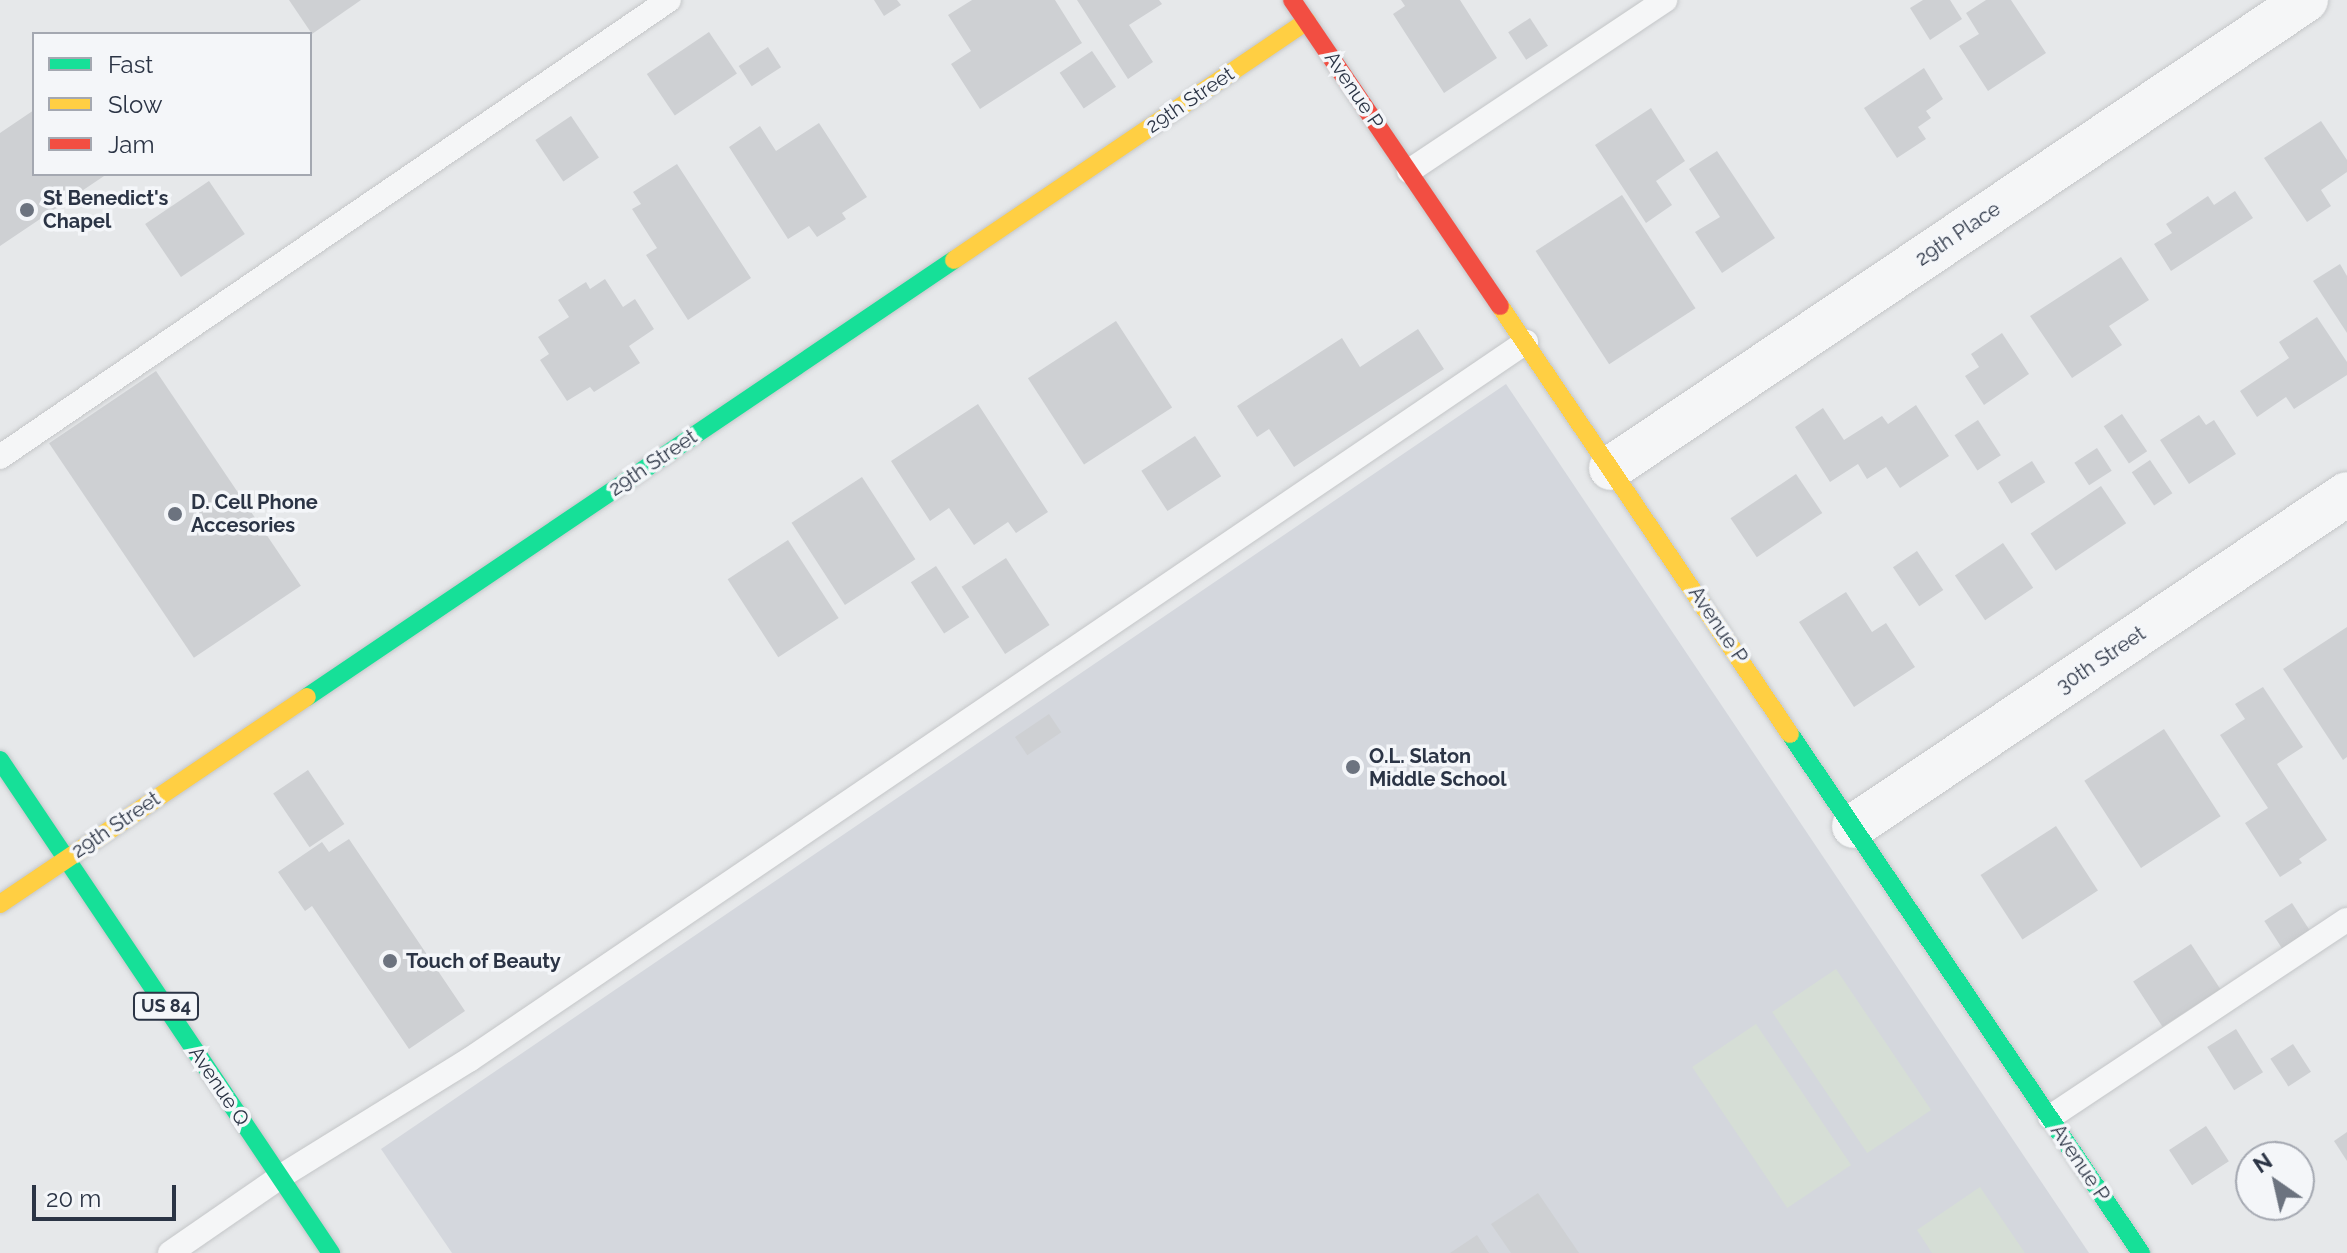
<!DOCTYPE html>
<html>
<head>
<meta charset="utf-8">
<style>
	body { margin:0 }
	#map { position:relative; width:2347px; height:1253px; overflow:hidden; background:#e6e8ea; font-family:Raleway,sans-serif }
	div>[style] { position:absolute }
	[style*='--x'] { left:calc(var(--x)*1px); top:calc(var(--y)*1px); width:calc(var(--w)*1px); rotate:calc(var(--a)*1deg) }
	.built>* { inset:0; background:#d4d7dd }
	.green>* { inset:0; background:#d6ded6; transform-origin:0 0 }
	.building>* { inset:0; background:#ced0d3; transform-origin:0 0 }
	.roads { filter:drop-shadow(0 0 2px #c4c6c8) drop-shadow(0 0 2px #c4c6c8) }
	.lane>* { height:24px; margin:-12px; padding:0 12px; transform-origin:12px; border-radius:12px; background:#f5f6f7 }
	.street>* { height:44px; margin:-22px; padding:0 22px; transform-origin:22px; border-radius:22px; background:#f5f6f7 }
	.fast>* { height:18px; margin:-9px; padding:0 9px; transform-origin:9px; border-radius:9px; background:#16e098 }
	.slow>* { height:18px; margin:-9px; padding:0 9px; transform-origin:9px; border-radius:9px; background:#ffcf43 }
	.jam>* { height:18px; margin:-9px; padding:0 9px; transform-origin:9px; border-radius:9px; background:#f24e42 }
	.dots>* { width:22px; height:22px; translate:-50% -50%; box-sizing:border-box; border:4px solid #f4f6f9; border-radius:50% }
	span { translate:-50% -50%; white-space:nowrap; text-align:center; line-height:1.15; -webkit-text-stroke:7px #f4f6f9; paint-order:stroke }
	.shield-label span { padding:2px 6px; background:#f4f6f9; border:2px solid; border-radius:6px; -webkit-text-stroke-width:0 }
	.shield-label { font-size:18px; color:#2b3445; font-weight:700 }
	.street-label { font-size:20px; color:#2b3445 }
	.poi-label { font-size:20px; color:#2b3445; font-weight:700 }
	.left { translate:0 -50%; text-align:left }
	.legend { position:absolute; left:32px; top:32px; width:280px; height:144px; box-sizing:border-box; background:#f4f6f9; border:2px solid #a4a8b1; margin:0; padding:10px 14px; list-style:none; font-size:24px; color:#2b3445 }
	.legend li { display:flex; align-items:center; gap:16px; height:40px }
	.legend b { width:40px; border:2px solid #a4a8b1 }
	.north { position:absolute; left:2235px; top:1141px; width:80px; height:80px; box-sizing:border-box; background:#f4f6f9; border:2px solid #a4a8b1; border-radius:50%; rotate:326deg; font-size:22px; font-weight:700; line-height:32px; text-align:center; color:#2b3445 }
	.north::after { content:''; display:block; margin:auto; width:28px; height:36px; background:#6c737f; clip-path:polygon(50% 0,100% 100%,50% 72%,0 100%) }
	.scale { position:absolute; left:32px; top:1185px; width:144px; height:36px; box-sizing:border-box; border:4px solid #2b3445; border-top:0; padding-left:10px; font-size:24px; line-height:28px; white-space:nowrap; color:#2b3445; -webkit-text-stroke:6px #f4f6f9; paint-order:stroke }
</style>
</head>
<body>
<div id="map">
	<div class="built">
		<i style="clip-path:polygon(1506px 384px,2089px 1253px,452px 1253px,381px 1149px)"></i>
	</div>
	<div class="green">
		<i style="left:1836px;top:969px;width:170px;height:77px;rotate:56deg"></i>
		<i style="left:1756px;top:1024px;width:170px;height:77px;rotate:56deg"></i>
		<i style="clip-path:polygon(1980px 1187px,2025px 1253px,1932px 1253px,1917px 1230px)"></i>
	</div>
	<div class="building">
		<i style="clip-path:polygon(289px 0,361px 0,312px 34px)"></i>
		<i style="clip-path:polygon(874px 0,897px 0,901px 5px,884px 16px)"></i>
		<i style="clip-path:polygon(972px 0,1055px 0,1082px 43px,980px 109px,951px 64px,971px 51px,948px 15px)"></i>
		<i style="clip-path:polygon(1077px 0,1159px 0,1162px 4px,1129px 25px,1153px 62px,1128px 79px)"></i>
		<i style="clip-path:polygon(1401px 0,1460px 0,1497px 58px,1444px 93px,1393px 14px,1405px 6px)"></i>
		<i style="clip-path:polygon(1923px 0,1950px 0,1962px 19px,1930px 40px,1910px 8px)"></i>
		<i style="clip-path:polygon(1986px 0,2011px 0,2046px 53px,1988px 91px,1959px 46px,1979px 34px,1966px 13px)"></i>
		<i style="left:1530px;top:18px;width:33px;height:26px;rotate:57deg"></i>
		<i style="left:709px;top:32px;width:50px;height:75px;rotate:56deg"></i>
		<i style="left:768px;top:47px;width:24px;height:35px;rotate:57deg"></i>
		<i style="left:1092px;top:51px;width:43px;height:39px;rotate:56deg"></i>
		<i style="clip-path:polygon(1924px 68px,1943px 99px,1926px 111px,1931px 118px,1918px 127px,1926px 139px,1897px 158px,1864px 108px)"></i>
		<i style="clip-path:polygon(1651px 108px,1685px 161px,1656px 181px,1672px 205px,1646px 223px,1595px 145px)"></i>
		<i style="clip-path:polygon(34px 110px,34px 174px,107px 174px,0 246px,0 133px)"></i>
		<i style="left:571px;top:116px;width:50px;height:43px;rotate:56deg"></i>
		<i style="clip-path:polygon(2321px 121px,2347px 160px,2347px 172px,2321px 190px,2331px 206px,2307px 222px,2264px 158px)"></i>
		<i style="clip-path:polygon(819px 123px,867px 197px,842px 213px,846px 219px,817px 237px,809px 226px,788px 239px,729px 147px,760px 126px,776px 151px)"></i>
		<i style="clip-path:polygon(1717px 151px,1775px 238px,1722px 273px,1695px 232px,1720px 217px,1689px 169px)"></i>
		<i style="clip-path:polygon(677px 164px,751px 278px,688px 320px,646px 255px,657px 248px,632px 209px,641px 204px,633px 192px)"></i>
		<i style="left:209px;top:181px;width:64px;height:77px;rotate:56deg"></i>
		<i style="clip-path:polygon(2235px 191px,2253px 218px,2171px 271px,2154px 244px,2172px 233px,2166px 224px,2208px 196px,2214px 205px)"></i>
		<i style="left:1622px;top:195px;width:135px;height:103px;rotate:57deg"></i>
		<i style="clip-path:polygon(2121px 257px,2149px 300px,2109px 326px,2122px 345px,2072px 378px,2030px 316px)"></i>
		<i style="clip-path:polygon(2340px 264px,2347px 276px,2347px 333px,2313px 281px)"></i>
		<i style="clip-path:polygon(605px 279px,623px 307px,635px 299px,654px 329px,629px 346px,640px 363px,594px 392px,590px 387px,567px 401px,540px 360px,549px 354px,538px 337px,569px 317px,558px 300px,586px 282px,590px 289px)"></i>
		<i style="clip-path:polygon(2317px 317px,2347px 362px,2347px 375px,2294px 409px,2286px 397px,2257px 417px,2240px 391px,2289px 358px,2279px 342px)"></i>
		<i style="left:1116px;top:321px;width:103px;height:105px;rotate:57deg"></i>
		<i style="clip-path:polygon(1418px 329px,1444px 369px,1294px 467px,1269px 429px,1257px 437px,1237px 406px,1342px 338px,1360px 367px)"></i>
		<i style="clip-path:polygon(2002px 333px,2029px 374px,1984px 405px,1965px 376px,1979px 367px,1971px 354px)"></i>
		<i style="left:156px;top:371px;width:259px;height:129px;rotate:56deg"></i>
		<i style="clip-path:polygon(978px 404px,1048px 512px,1016px 533px,1008px 522px,974px 545px,949px 508px,930px 521px,891px 461px)"></i>
		<i style="clip-path:polygon(1916px 405px,1949px 456px,1900px 488px,1886px 467px,1867px 479px,1858px 464px,1830px 482px,1795px 427px,1823px 408px,1844px 440px,1882px 416px,1888px 424px)"></i>
		<i style="left:2122px;top:414px;width:45px;height:22px;rotate:56deg"></i>
		<i style="clip-path:polygon(2199px 415px,2206px 425px,2214px 420px,2236px 454px,2189px 484px,2160px 440px)"></i>
		<i style="left:1978px;top:420px;width:42px;height:28px;rotate:57deg"></i>
		<i style="left:1195px;top:436px;width:48px;height:64px;rotate:57deg"></i>
		<i style="left:2097px;top:448px;width:27px;height:27px;rotate:57deg"></i>
		<i style="left:2150px;top:460px;width:40px;height:22px;rotate:56deg"></i>
		<i style="left:2032px;top:461px;width:25px;height:40px;rotate:58deg"></i>
		<i style="left:1796px;top:474px;width:47px;height:79px;rotate:56deg"></i>
		<i style="left:862px;top:477px;width:98px;height:84px;rotate:57deg"></i>
		<i style="left:2101px;top:486px;width:45px;height:85px;rotate:56deg"></i>
		<i style="left:788px;top:540px;width:93px;height:72px;rotate:57deg"></i>
		<i style="left:2003px;top:543px;width:54px;height:58px;rotate:56deg"></i>
		<i style="left:1917px;top:551px;width:47px;height:29px;rotate:56deg"></i>
		<i style="left:1006px;top:558px;width:80px;height:53px;rotate:57deg"></i>
		<i style="left:936px;top:566px;width:61px;height:30px;rotate:57deg"></i>
		<i style="clip-path:polygon(1846px 592px,1872px 632px,1886px 623px,1915px 667px,1854px 707px,1799px 622px)"></i>
		<i style="clip-path:polygon(2347px 627px,2347px 757px,2343px 760px,2283px 669px)"></i>
		<i style="clip-path:polygon(2263px 687px,2303px 747px,2277px 764px,2327px 840px,2299px 859px,2302px 863px,2280px 877px,2245px 823px,2268px 808px,2220px 735px,2245px 719px,2235px 704px)"></i>
		<i style="left:1049px;top:714px;width:22px;height:41px;rotate:56deg"></i>
		<i style="left:2164px;top:729px;width:104px;height:95px;rotate:57deg"></i>
		<i style="left:308px;top:770px;width:65px;height:42px;rotate:56deg"></i>
		<i style="left:2056px;top:826px;width:77px;height:90px;rotate:57deg"></i>
		<i style="clip-path:polygon(349px 839px,465px 1011px,409px 1049px,312px 906px,305px 911px,278px 872px,322px 842px,329px 852px)"></i>
		<i style="left:2292px;top:903px;width:33px;height:33px;rotate:57deg"></i>
		<i style="left:2191px;top:944px;width:54px;height:69px;rotate:57deg"></i>
		<i style="left:2236px;top:1029px;width:51px;height:34px;rotate:58deg"></i>
		<i style="left:2293px;top:1044px;width:33px;height:27px;rotate:57deg"></i>
		<i style="left:2206px;top:1126px;width:42px;height:44px;rotate:57deg"></i>
		<i style="clip-path:polygon(2347px 1132px,2347px 1161px,2334px 1141px)"></i>
		<i style="clip-path:polygon(1538px 1193px,1579px 1253px,1511px 1253px,1491px 1224px)"></i>
		<i style="clip-path:polygon(1477px 1235px,1489px 1253px,1450px 1253px)"></i>
	</div>
	<div class="roads">
		<div class="lane">
			<i style="--x:1409;--y:171;--w:308;--a:-33.7"></i>
			<i style="--x:0;--y:457;--w:810;--a:-34.34"></i>
			<i style="--x:2050;--y:1117;--w:356;--a:-33.6"></i>
			<i style="--x:170;--y:1253;--w:134;--a:-34.6"></i>
			<i style="--x:280;--y:1177;--w:222;--a:-31.8"></i>
			<i style="--x:469;--y:1060;--w:1278;--a:-34.19"></i>
		</div>
		<div class="street">
			<i style="--x:1611;--y:468;--w:838;--a:-33.96"></i>
			<i style="--x:1854;--y:826;--w:594;--a:-33.96"></i>
		</div>
		<div class="fast">
			<i style="--x:307;--y:697;--w:781;--a:-34.04"></i>
			<i style="--x:1790;--y:734;--w:627;--a:55.93"></i>
			<i style="--x:0;--y:760;--w:594;--a:56.12"></i>
		</div>
		<div class="slow">
			<i style="--x:954;--y:260;--w:426;--a:-34.1"></i>
			<i style="--x:1500;--y:306;--w:517;--a:55.88"></i>
			<i style="--x:0;--y:904;--w:370;--a:-34"></i>
		</div>
		<div class="jam">
			<i style="--x:1292;--y:0;--w:370;--a:55.8"></i>
		</div>
	</div>
	<div class="dots">
		<i style="left:27px;top:210px;background:#6c737f"></i>
		<i style="left:175px;top:514px;background:#6c737f"></i>
		<i style="left:1353px;top:767px;background:#6c737f"></i>
		<i style="left:390px;top:961px;background:#6c737f"></i>
	</div>
	<div class="shield-label">
		<span style="left:166px;top:1006px">US 84</span>
	</div>
	<div class="street-label">
		<span style="left:1354px;top:90px;rotate:56deg">Avenue P</span>
		<span style="left:1190px;top:100px;rotate:-34deg">29th Street</span>
		<span style="left:1958px;top:234px;rotate:-34deg">29th Place</span>
		<span style="left:653px;top:463px;rotate:-34deg">29th Street</span>
		<span style="left:1718px;top:625px;rotate:56deg">Avenue P</span>
		<span style="left:2101px;top:660px;rotate:-34deg">30th Street</span>
		<span style="left:116px;top:825px;rotate:-34deg">29th Street</span>
		<span style="left:219px;top:1086px;rotate:56deg">Avenue Q</span>
		<span style="left:2080px;top:1163px;rotate:56deg">Avenue P</span>
	</div>
	<div class="poi-label">
		<span class="left" style="left:43px;top:210px">St Benedict's<br>Chapel</span>
		<span class="left" style="left:191px;top:514px">D. Cell Phone<br>Accesories</span>
		<span class="left" style="left:1369px;top:768px">O.L. Slaton<br>Middle School</span>
		<span class="left" style="left:406px;top:961px">Touch of Beauty</span>
	</div>
	<ul class="legend">
	<li><b style="height:10px;background:#16e098"></b>Fast</li>
	<li><b style="height:10px;background:#ffcf43"></b>Slow</li>
	<li><b style="height:10px;background:#f24e42"></b>Jam</li>
	</ul>
	<div class="north">N</div>
	<div class="scale">20 m</div>
</div>
</body>
</html>
